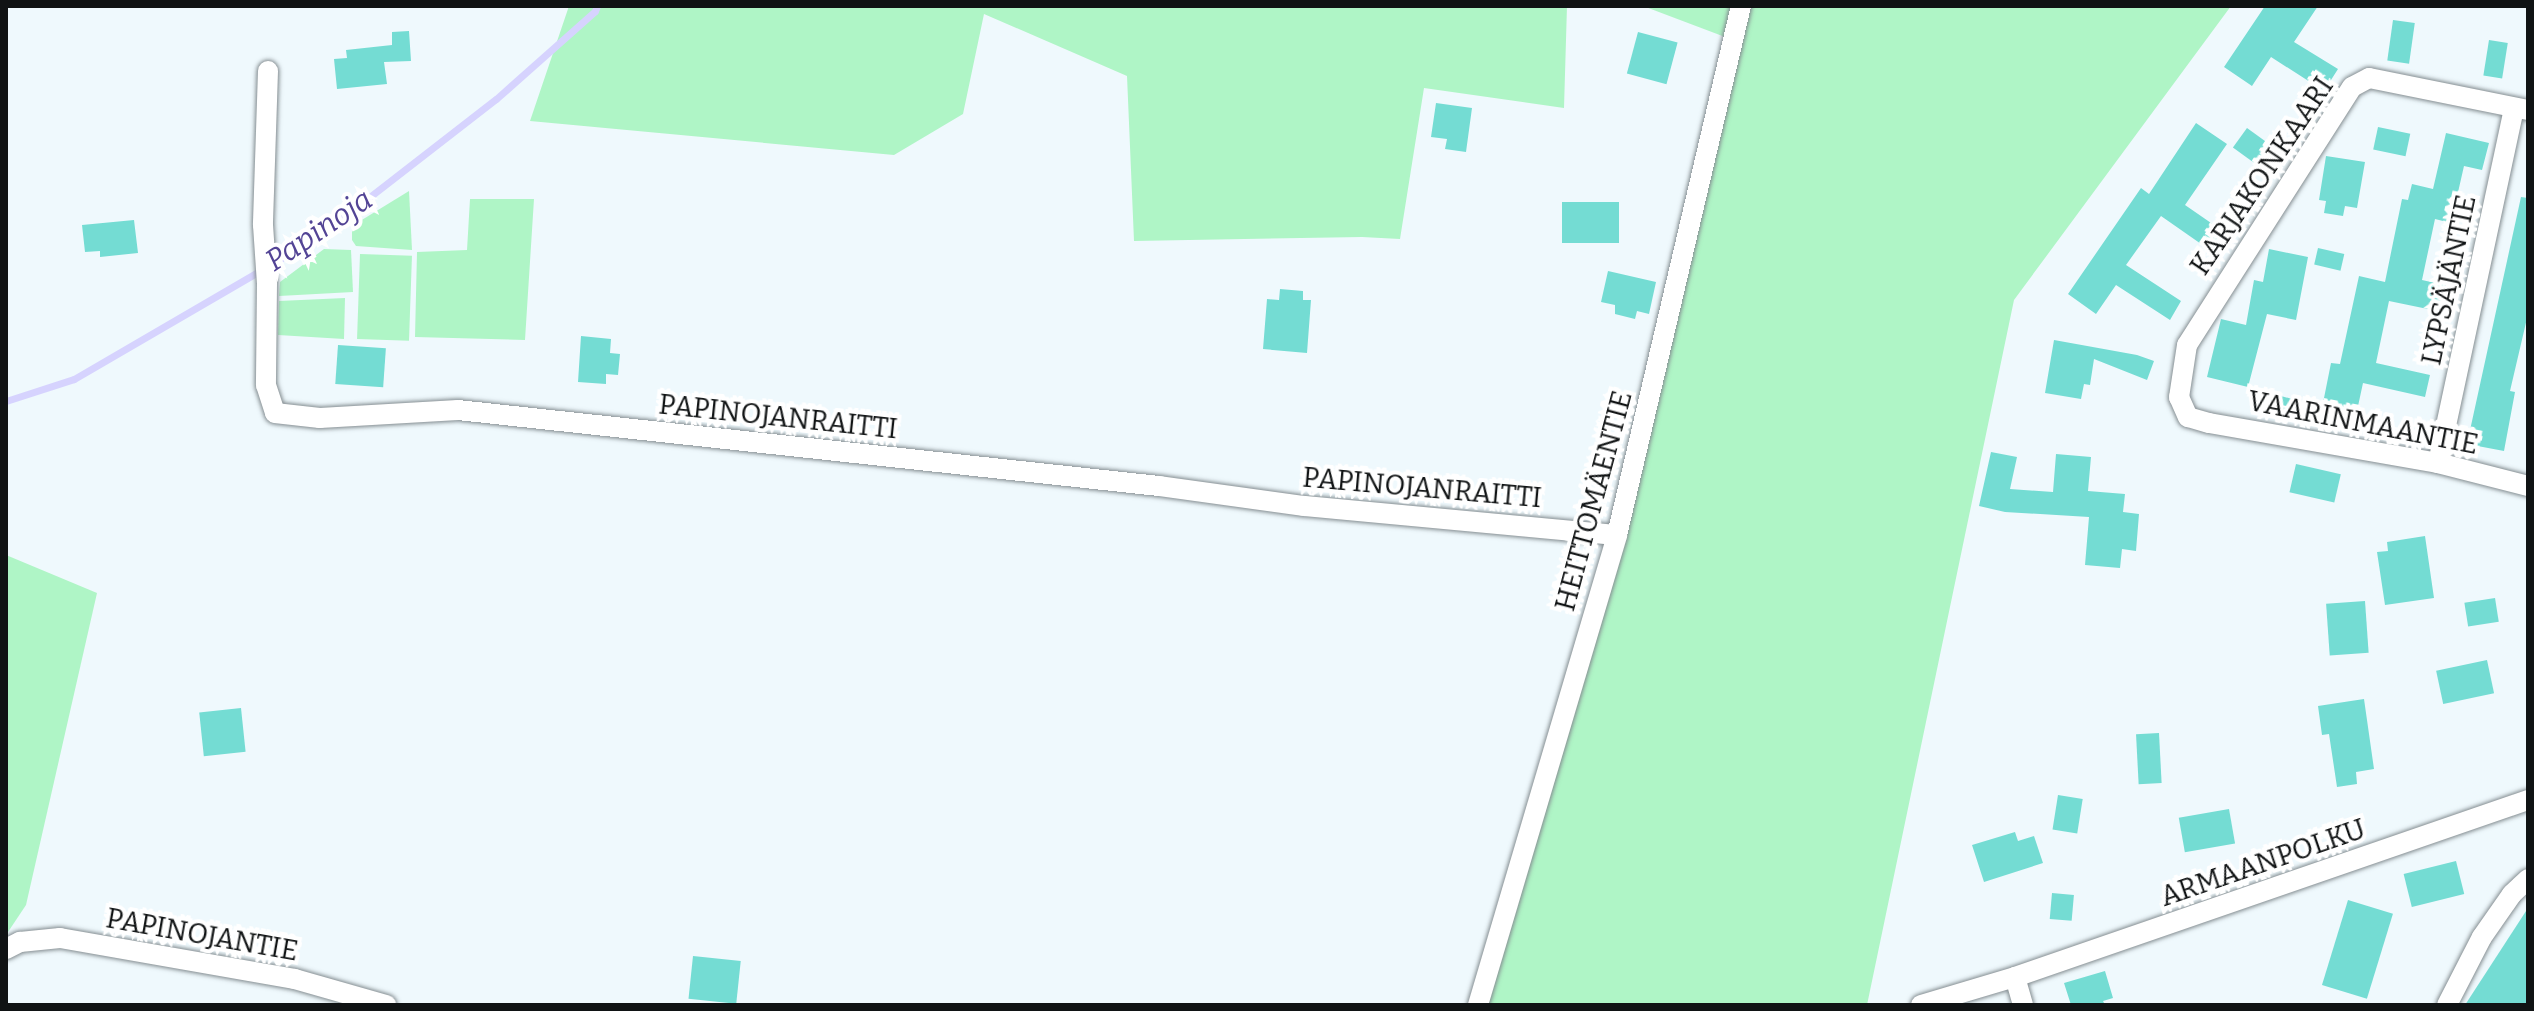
<!DOCTYPE html>
<html>
<head>
<meta charset="utf-8">
<style>
	body { margin:0 }
	#map { position:relative; width:2534px; height:1011px; overflow:hidden; background:#eff9fd; font-family:Bitter,serif }
	div>[style] { position:absolute }
	[style*='--x'] { left:calc(var(--x)*1px); top:calc(var(--y)*1px); width:calc(var(--w)*1px); rotate:calc(var(--a)*1deg) }
	.green>* { inset:0; background:#aff5c6; transform-origin:0 0 }
	.stream>* { height:7px; margin:-3.5px; padding:0 3.5px; transform-origin:3.5px; border-radius:3.5px; background:#d6d3fe }
	.building>* { inset:0; background:#74dcd3; transform-origin:0 0 }
	.roads { filter:drop-shadow(0 0 2px #858e92) drop-shadow(0 0 2px #858e92) }
	.street>* { height:20px; margin:-10px; padding:0 10px; transform-origin:10px; border-radius:10px; background:#fff }
	span { translate:-50% -50%; white-space:nowrap; text-align:center; line-height:1.15; -webkit-text-stroke:8px #fff; paint-order:stroke }
	.street-label { font-size:28px; color:#101314 }
	.water-label { font-size:30px; color:#534495; font-style:italic }
	.frame { position:absolute; inset:0; border:8px solid #101314; pointer-events:none }
</style>
</head>
<body>
<div id="map">
	<div class="green">
		<i style="clip-path:polygon(569px 6px,1567px 6px,1564px 108px,1424px 88px,1400px 239px,1362px 237px,1134px 241px,1127px 76px,984px 14px,963px 114px,894px 155px,530px 121px)"></i>
		<i style="clip-path:polygon(1643px 6px,2231px 6px,2014px 300px,1867px 1005px,1478px 1005px,1617px 535px,1733px 40px)"></i>
		<i style="clip-path:polygon(409px 191px,412px 250px,356px 246px,352px 240px,352px 226px)"></i>
		<i style="clip-path:polygon(470px 199px,534px 199px,525px 340px,415px 337px,417px 252px,467px 250px)"></i>
		<i style="clip-path:polygon(324px 249px,351px 250px,353px 292px,279px 296px,280px 282px)"></i>
		<i style="left:360px;top:254px;width:52px;height:85px;rotate:2deg"></i>
		<i style="clip-path:polygon(345px 298px,344px 339px,278px 335px,279px 301px)"></i>
		<i style="clip-path:polygon(6px 555px,97px 593px,26px 905px,6px 935px)"></i>
	</div>
	<div class="stream">
		<i style="--x:6;--y:401;--w:71;--a:-17.9"></i>
		<i style="--x:74;--y:379;--w:282;--a:-30.2"></i>
		<i style="--x:318;--y:237;--w:225;--a:-37.8"></i>
		<i style="--x:496;--y:99;--w:132;--a:-41.6"></i>
		<i style="--x:595;--y:11;--w:5;--a:-68"></i>
	</div>
	<div class="building">
		<i style="clip-path:polygon(2265px 6px,2318px 6px,2294px 42px,2338px 69px,2324px 91px,2271px 57px,2252px 86px,2224px 67px)"></i>
		<i style="left:2393px;top:20px;width:22px;height:41px;rotate:8deg"></i>
		<i style="clip-path:polygon(409px 31px,411px 61px,384px 62px,387px 84px,337px 89px,334px 59px,347px 58px,346px 50px,392px 45px,392px 32px)"></i>
		<i style="left:1638px;top:32px;width:41px;height:43px;rotate:15deg"></i>
		<i style="left:2489px;top:40px;width:19px;height:36px;rotate:9deg"></i>
		<i style="clip-path:polygon(1436px 103px,1472px 108px,1466px 152px,1445px 149px,1447px 139px,1431px 137px)"></i>
		<i style="clip-path:polygon(2196px 123px,2227px 144px,2185px 205px,2227px 234px,2214px 253px,2161px 216px,2126px 265px,2181px 301px,2170px 320px,2116px 285px,2096px 314px,2068px 294px,2141px 188px,2149px 194px)"></i>
		<i style="left:2378px;top:127px;width:33px;height:23px;rotate:12deg"></i>
		<i style="left:2247px;top:128px;width:41px;height:24px;rotate:36deg"></i>
		<i style="clip-path:polygon(2446px 133px,2489px 143px,2482px 170px,2464px 166px,2451px 223px,2435px 219px,2422px 280px,2453px 287px,2447px 313px,2389px 301px,2376px 363px,2430px 375px,2425px 397px,2363px 383px,2355px 420px,2321px 413px,2331px 363px,2340px 364px,2359px 276px,2385px 282px,2402px 199px,2408px 200px,2412px 184px,2433px 189px)"></i>
		<i style="clip-path:polygon(2326px 156px,2365px 162px,2357px 208px,2345px 206px,2343px 216px,2324px 213px,2326px 201px,2319px 200px)"></i>
		<i style="clip-path:polygon(2521px 197px,2528px 198px,2528px 314px,2510px 391px,2515px 392px,2504px 451px,2467px 444px)"></i>
		<i style="left:1562px;top:202px;width:57px;height:41px"></i>
		<i style="clip-path:polygon(134px 220px,138px 253px,100px 257px,100px 251px,85px 252px,82px 225px)"></i>
		<i style="left:2318px;top:248px;width:27px;height:17px;rotate:13deg"></i>
		<i style="clip-path:polygon(2269px 249px,2308px 257px,2296px 320px,2267px 314px,2248px 387px,2207px 377px,2221px 319px,2246px 325px,2254px 280px,2263px 282px)"></i>
		<i style="clip-path:polygon(1608px 271px,1656px 282px,1649px 314px,1637px 311px,1635px 319px,1615px 314px,1615px 305px,1601px 302px)"></i>
		<i style="clip-path:polygon(1280px 289px,1303px 291px,1303px 300px,1311px 300px,1307px 353px,1263px 349px,1267px 299px,1279px 300px)"></i>
		<i style="clip-path:polygon(581px 336px,611px 339px,610px 353px,620px 354px,618px 375px,606px 374px,606px 384px,578px 382px)"></i>
		<i style="clip-path:polygon(2054px 340px,2137px 355px,2154px 361px,2147px 380px,2094px 359px,2090px 385px,2084px 384px,2081px 399px,2045px 393px)"></i>
		<i style="left:338px;top:345px;width:48px;height:39px;rotate:4deg"></i>
		<i style="left:2281px;top:396px;width:20px;height:17px;rotate:15deg"></i>
		<i style="clip-path:polygon(1991px 452px,2017px 457px,2010px 489px,2053px 492px,2056px 454px,2091px 457px,2088px 491px,2125px 494px,2123px 512px,2139px 514px,2136px 551px,2122px 549px,2120px 568px,2085px 565px,2089px 517px,2005px 512px,1979px 506px)"></i>
		<i style="left:2296px;top:464px;width:46px;height:29px;rotate:13deg"></i>
		<i style="clip-path:polygon(2425px 536px,2434px 598px,2385px 605px,2377px 552px,2388px 551px,2387px 542px)"></i>
		<i style="left:2495px;top:598px;width:24px;height:31px;rotate:81deg"></i>
		<i style="left:2365px;top:601px;width:52px;height:39px;rotate:86deg"></i>
		<i style="left:2487px;top:660px;width:34px;height:52px;rotate:78deg"></i>
		<i style="clip-path:polygon(2364px 699px,2374px 769px,2356px 772px,2357px 784px,2337px 787px,2329px 734px,2322px 735px,2318px 706px)"></i>
		<i style="left:241px;top:708px;width:44px;height:42px;rotate:84deg"></i>
		<i style="left:2159px;top:733px;width:50px;height:23px;rotate:87deg"></i>
		<i style="left:2058px;top:795px;width:25px;height:35px;rotate:9deg"></i>
		<i style="left:2229px;top:809px;width:35px;height:51px;rotate:80deg"></i>
		<i style="clip-path:polygon(2015px 832px,2018px 841px,2034px 836px,2043px 863px,1984px 882px,1972px 845px)"></i>
		<i style="left:2456px;top:861px;width:34px;height:54px;rotate:76deg"></i>
		<i style="left:2052px;top:893px;width:22px;height:26px;rotate:5deg"></i>
		<i style="left:2348px;top:900px;width:47px;height:89px;rotate:17deg"></i>
		<i style="clip-path:polygon(2528px 908px,2528px 1005px,2465px 1005px)"></i>
		<i style="left:693px;top:956px;width:48px;height:43px;rotate:6deg"></i>
		<i style="clip-path:polygon(2105px 971px,2113px 998px,2103px 1001px,2105px 1005px,2071px 1005px,2064px 983px)"></i>
	</div>
	<div class="roads">
		<div class="street">
			<i style="--x:268;--y:71;--w:154;--a:91.9"></i>
			<i style="--x:263;--y:225;--w:58;--a:86.1"></i>
			<i style="--x:267;--y:283;--w:102;--a:90.6"></i>
			<i style="--x:266;--y:385;--w:29;--a:72"></i>
			<i style="--x:275;--y:413;--w:45;--a:6.3"></i>
			<i style="--x:320;--y:418;--w:138;--a:-3.3"></i>
			<i style="--x:458;--y:410;--w:705;--a:6.19"></i>
			<i style="--x:1159;--y:486;--w:146;--a:7.9"></i>
			<i style="--x:1304;--y:506;--w:314;--a:5.3"></i>
			<i style="--x:2528;--y:110;--w:162;--a:-168.6"></i>
			<i style="--x:2369;--y:78;--w:19;--a:152"></i>
			<i style="--x:2352;--y:87;--w:306;--a:122.6"></i>
			<i style="--x:2187;--y:345;--w:53;--a:98.7"></i>
			<i style="--x:2179;--y:397;--w:22;--a:66"></i>
			<i style="--x:2188;--y:417;--w:22;--a:16"></i>
			<i style="--x:2209;--y:423;--w:232;--a:9.9"></i>
			<i style="--x:2438;--y:463;--w:93;--a:14.3"></i>
			<i style="--x:2438;--y:463;--w:362;--a:-77.9"></i>
			<i style="--x:6;--y:949;--w:16;--a:-27"></i>
			<i style="--x:20;--y:942;--w:40;--a:-5.7"></i>
			<i style="--x:60;--y:938;--w:239;--a:9.9"></i>
			<i style="--x:295;--y:979;--w:95;--a:15.9"></i>
			<i style="--x:2015;--y:977;--w:543;--a:-19.04"></i>
			<i style="--x:1478;--y:1005;--w:490;--a:-73.5"></i>
			<i style="--x:1617;--y:535;--w:543;--a:-76.81"></i>
			<i style="--x:1921;--y:1005;--w:98;--a:-16.6"></i>
			<i style="--x:2015;--y:977;--w:29;--a:74"></i>
			<i style="--x:2447;--y:1005;--w:76;--a:-62.8"></i>
			<i style="--x:2482;--y:937;--w:52;--a:-55.1"></i>
			<i style="--x:2512;--y:894;--w:22;--a:-43"></i>
		</div>
	</div>
	<div class="street-label">
		<span style="left:2262px;top:176px;rotate:-56deg">KARJAKONKAARI</span>
		<span style="left:2449px;top:280px;rotate:-78deg">LYPSÄJÄNTIE</span>
		<span style="left:778px;top:417px;rotate:6deg">PAPINOJANRAITTI</span>
		<span style="left:2363px;top:423px;rotate:11deg">VAARINMAANTIE</span>
		<span style="left:1422px;top:488px;rotate:5deg">PAPINOJANRAITTI</span>
		<span style="left:1594px;top:501px;rotate:-75deg">HEITTOMÄENTIE</span>
		<span style="left:2263px;top:863px;rotate:-19deg">ARMAANPOLKU</span>
		<span style="left:202px;top:935px;rotate:10deg">PAPINOJANTIE</span>
	</div>
	<div class="water-label">
		<span style="left:319px;top:230px;rotate:-34deg">Papinoja</span>
	</div>
	<div class="frame"></div>
</div>
</body>
</html>
